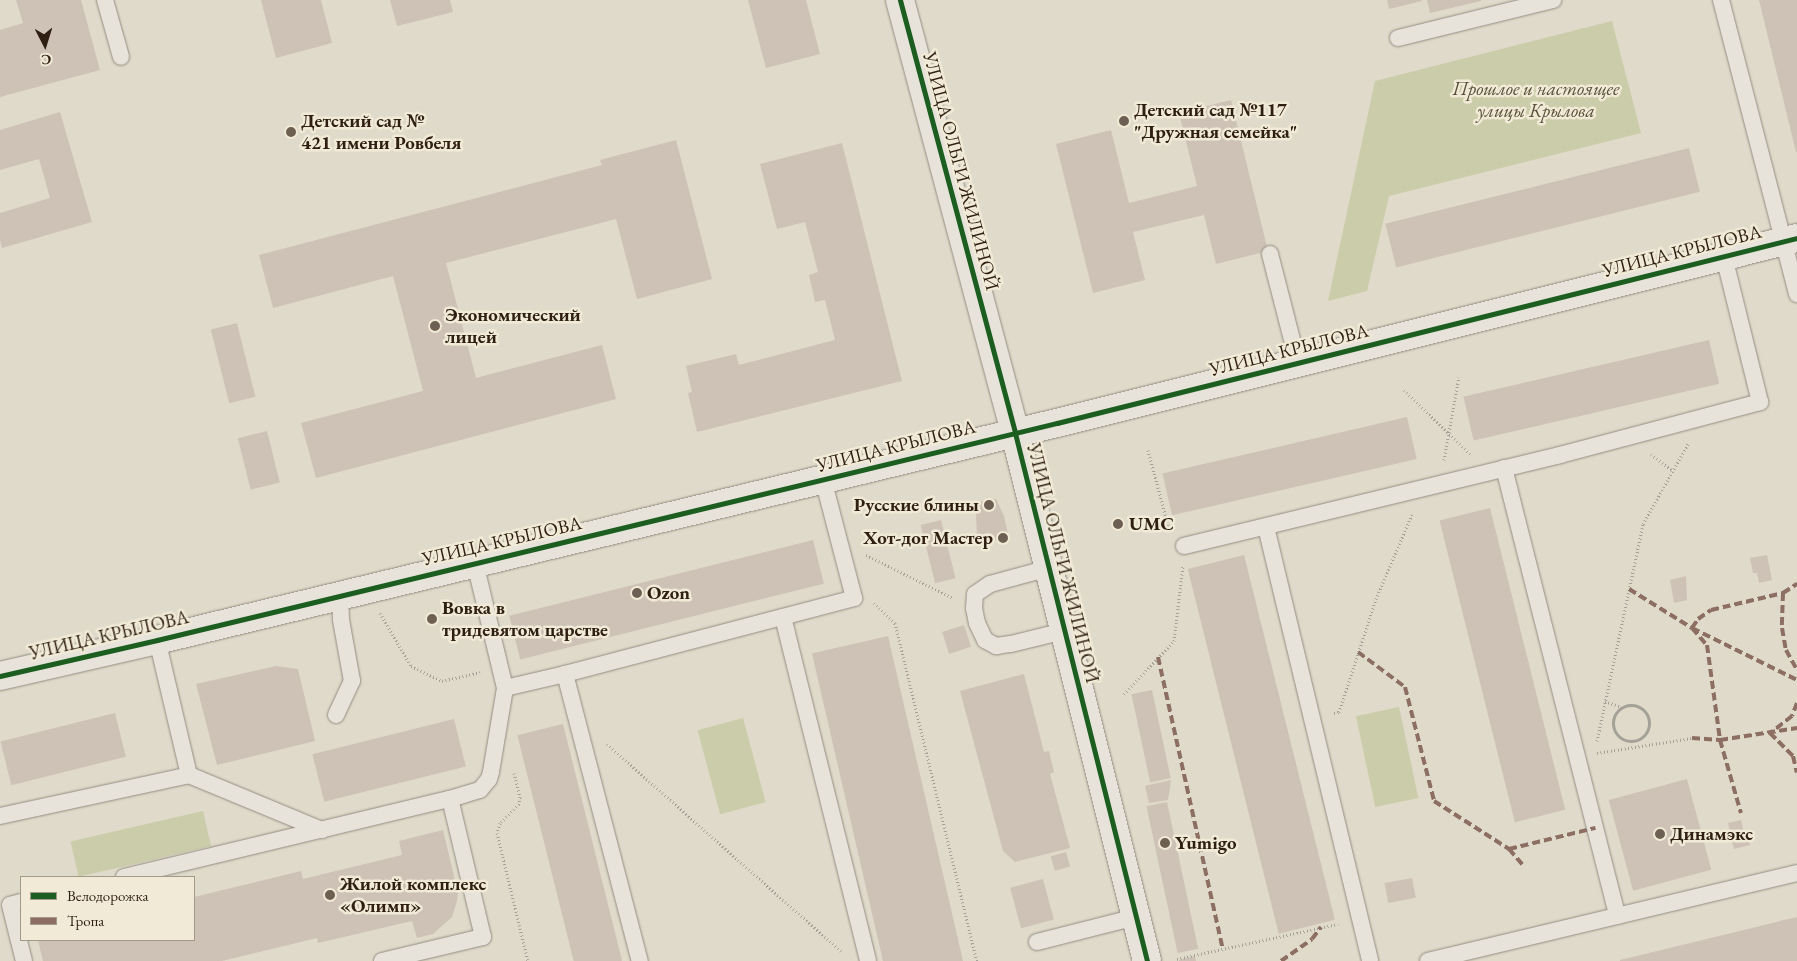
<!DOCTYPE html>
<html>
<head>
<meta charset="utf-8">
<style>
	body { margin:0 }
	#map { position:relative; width:1797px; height:961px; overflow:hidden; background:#dfdac9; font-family:"EB Garamond",serif }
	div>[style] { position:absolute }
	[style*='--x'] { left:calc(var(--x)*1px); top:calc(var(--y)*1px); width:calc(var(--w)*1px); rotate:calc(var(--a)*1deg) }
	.green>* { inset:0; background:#cbcca9; transform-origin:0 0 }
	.building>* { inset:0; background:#cec2b6; transform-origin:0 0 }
	.path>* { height:3px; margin-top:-1.5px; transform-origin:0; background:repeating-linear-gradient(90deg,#a4a199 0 1px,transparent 0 3.5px) }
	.path>.ring { margin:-1.5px; padding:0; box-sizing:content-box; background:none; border:3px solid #a4a199; border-radius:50% }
	.roads { filter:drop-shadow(0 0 1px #928d82) drop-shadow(0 0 1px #928d82) }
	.lane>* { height:16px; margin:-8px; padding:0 8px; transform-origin:8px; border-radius:8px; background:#e7e3db }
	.street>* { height:28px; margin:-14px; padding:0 14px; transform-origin:14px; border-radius:14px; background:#e7e3db }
	.secondary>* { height:28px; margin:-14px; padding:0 14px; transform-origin:14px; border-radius:14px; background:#e7e3db }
	.quiet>* { height:4px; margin-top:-2px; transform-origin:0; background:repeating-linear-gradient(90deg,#8d6e63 0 8px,transparent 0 12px) }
	.cycleway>* { height:5px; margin:-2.5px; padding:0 2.5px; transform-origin:2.5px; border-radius:2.5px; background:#1b5e20 }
	.dots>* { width:14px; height:14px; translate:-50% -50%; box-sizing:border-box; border:2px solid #f0ead6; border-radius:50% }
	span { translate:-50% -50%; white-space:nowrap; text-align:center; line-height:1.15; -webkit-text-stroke:5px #f0ead6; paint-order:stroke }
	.park-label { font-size:19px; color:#594f38; font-style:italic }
	.poi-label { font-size:19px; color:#2f1f12; font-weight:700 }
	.left { translate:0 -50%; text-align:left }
	.right { translate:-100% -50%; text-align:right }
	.street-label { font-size:19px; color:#2f1f12 }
	.legend { position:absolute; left:20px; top:876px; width:175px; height:65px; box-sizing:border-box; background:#f0ead6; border:1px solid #a39988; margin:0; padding:6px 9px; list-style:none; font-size:15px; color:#2f1f12 }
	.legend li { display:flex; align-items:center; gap:10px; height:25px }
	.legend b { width:25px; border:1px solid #a39988 }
	.north { position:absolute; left:20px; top:20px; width:50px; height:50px; -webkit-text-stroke:4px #f0ead6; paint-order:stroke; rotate:175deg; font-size:14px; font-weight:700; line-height:20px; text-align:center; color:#2f1f12 }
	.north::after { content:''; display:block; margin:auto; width:18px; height:22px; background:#2f1f12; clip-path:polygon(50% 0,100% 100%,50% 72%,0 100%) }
</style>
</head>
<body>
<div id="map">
	<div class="green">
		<i style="clip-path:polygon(1612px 21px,1641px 133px,1389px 196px,1367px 291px,1328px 301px,1375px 81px)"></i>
		<i style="left:1399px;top:707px;width:93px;height:44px;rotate:78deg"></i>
		<i style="left:743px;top:718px;width:87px;height:47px;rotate:75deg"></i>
		<i style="left:203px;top:811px;width:36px;height:136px;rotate:77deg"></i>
	</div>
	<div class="building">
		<i style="clip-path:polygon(16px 0,81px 0,100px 70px,0 97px,0 30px,23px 23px)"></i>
		<i style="clip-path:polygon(261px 0,321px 0,332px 43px,276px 58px)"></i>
		<i style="clip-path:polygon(390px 0,450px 0,453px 12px,397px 26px)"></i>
		<i style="clip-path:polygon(748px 0,806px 0,820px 54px,766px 68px)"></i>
		<i style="clip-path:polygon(1387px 0,1422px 0,1422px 1px,1389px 9px)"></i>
		<i style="clip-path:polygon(1427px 0,1481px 0,1481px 1px,1430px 13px)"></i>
		<i style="clip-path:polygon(1759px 0,1797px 0,1797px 152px,1796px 152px)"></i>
		<i style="clip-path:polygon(1231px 100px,1268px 251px,1216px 264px,1204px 215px,1133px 232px,1145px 280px,1093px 293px,1056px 144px,1111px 130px,1129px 203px,1197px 186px,1179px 113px)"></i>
		<i style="clip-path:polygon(60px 112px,92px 222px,2px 248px,0 240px,0 213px,50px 198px,39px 159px,0 170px,0 130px)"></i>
		<i style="clip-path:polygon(676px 140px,712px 279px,637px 299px,616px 219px,446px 263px,476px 378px,602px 345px,616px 399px,316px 478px,301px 423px,423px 391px,393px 276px,273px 308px,259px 255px,602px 165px,600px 160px)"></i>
		<i style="clip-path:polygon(842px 143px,902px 381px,697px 432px,688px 393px,692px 392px,686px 366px,736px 354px,739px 365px,835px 340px,825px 300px,815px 302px,809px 275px,818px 272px,805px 222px,777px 229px,760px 164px)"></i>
		<i style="left:1689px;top:148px;width:45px;height:313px;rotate:76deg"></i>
		<i style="left:237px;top:323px;width:76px;height:27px;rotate:76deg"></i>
		<i style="left:1709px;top:340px;width:45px;height:252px;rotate:77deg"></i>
		<i style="left:1407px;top:417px;width:43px;height:251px;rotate:77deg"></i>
		<i style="left:267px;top:431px;width:53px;height:30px;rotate:76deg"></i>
		<i style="clip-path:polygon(996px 499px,1004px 516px,1009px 539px,998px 541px,977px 534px,976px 514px,980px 502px)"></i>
		<i style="left:1490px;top:508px;width:311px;height:52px;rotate:76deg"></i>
		<i style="left:941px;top:520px;width:60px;height:21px;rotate:76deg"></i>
		<i style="left:813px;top:540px;width:45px;height:313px;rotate:76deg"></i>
		<i style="left:1244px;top:555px;width:376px;height:58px;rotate:76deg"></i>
		<i style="clip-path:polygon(1767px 555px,1772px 580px,1759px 583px,1757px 573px,1753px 573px,1750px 558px)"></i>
		<i style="clip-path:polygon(1686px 576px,1687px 600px,1674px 603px,1670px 580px)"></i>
		<i style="left:964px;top:625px;width:23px;height:23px;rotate:72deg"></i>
		<i style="left:888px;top:636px;width:334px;height:78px;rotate:77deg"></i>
		<i style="clip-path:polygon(276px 666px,298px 669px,315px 741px,217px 765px,196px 684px)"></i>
		<i style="clip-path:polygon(1024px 674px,1044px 752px,1049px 751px,1054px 772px,1050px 774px,1070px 848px,1015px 862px,1003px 851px,960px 691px)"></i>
		<i style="left:1152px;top:690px;width:90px;height:21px;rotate:78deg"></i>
		<i style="left:115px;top:713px;width:45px;height:118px;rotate:76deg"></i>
		<i style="left:454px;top:719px;width:49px;height:146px;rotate:76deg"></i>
		<i style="left:563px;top:724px;width:244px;height:47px;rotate:76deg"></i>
		<i style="left:1687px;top:779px;width:94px;height:81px;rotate:75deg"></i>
		<i style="clip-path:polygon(1171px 780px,1168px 800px,1149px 803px,1145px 786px)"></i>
		<i style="left:1167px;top:802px;width:150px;height:21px;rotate:78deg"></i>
		<i style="clip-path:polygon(1741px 820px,1744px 835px,1748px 834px,1750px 845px,1734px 849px,1728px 823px)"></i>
		<i style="clip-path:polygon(443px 830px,458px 893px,457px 901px,452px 917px,433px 934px,417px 938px,412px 921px,318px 943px,317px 938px,222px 961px,43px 961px,38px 940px,194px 940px,194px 897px,301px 871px,303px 879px,402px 855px,399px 841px)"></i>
		<i style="left:1066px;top:852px;width:15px;height:16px;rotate:74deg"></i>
		<i style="left:1412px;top:878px;width:20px;height:28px;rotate:79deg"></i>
		<i style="left:1043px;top:879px;width:42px;height:34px;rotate:75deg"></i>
		<i style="clip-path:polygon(1797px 917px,1797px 961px,1620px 961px,1620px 960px)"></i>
		<i style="clip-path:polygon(1195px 956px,1196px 961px,1179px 961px,1179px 960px)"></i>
	</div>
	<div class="path">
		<i style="--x:1404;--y:390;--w:92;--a:44.1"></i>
		<i style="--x:1148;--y:450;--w:82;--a:75.1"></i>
		<i style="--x:1651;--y:454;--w:28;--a:38"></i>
		<i style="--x:1444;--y:460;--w:84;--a:-79.8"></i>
		<i style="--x:866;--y:555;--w:97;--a:26.3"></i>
		<i style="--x:874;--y:603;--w:29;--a:44"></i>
		<i style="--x:895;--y:623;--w:348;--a:76.4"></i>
		<i style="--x:380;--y:613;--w:61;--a:59.7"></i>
		<i style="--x:411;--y:666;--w:34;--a:26"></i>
		<i style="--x:442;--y:681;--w:39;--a:-13"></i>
		<i style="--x:1124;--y:694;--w:73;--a:-46.7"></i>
		<i style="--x:1174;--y:641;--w:76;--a:-83.2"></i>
		<i style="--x:1605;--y:701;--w:17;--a:21"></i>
		<i class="ring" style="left:1613px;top:705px;width:33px;height:33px"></i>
		<i style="--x:1334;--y:713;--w:5;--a:-11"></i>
		<i style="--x:1339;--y:712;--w:119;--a:-71.9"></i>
		<i style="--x:1376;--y:599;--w:92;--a:-67"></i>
		<i style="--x:1597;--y:741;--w:222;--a:-78"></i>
		<i style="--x:1643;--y:524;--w:92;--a:-60.6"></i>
		<i style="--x:607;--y:744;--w:314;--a:41.5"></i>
		<i style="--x:1597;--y:753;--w:96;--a:-9"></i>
		<i style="--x:514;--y:773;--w:25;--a:76"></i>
		<i style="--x:520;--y:797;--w:7;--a:98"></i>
		<i style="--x:519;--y:804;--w:27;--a:135"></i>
		<i style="--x:500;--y:823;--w:10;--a:107"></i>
		<i style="--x:497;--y:833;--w:132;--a:76.4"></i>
		<i style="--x:1177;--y:959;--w:165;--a:-12.3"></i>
	</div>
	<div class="roads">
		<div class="lane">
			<i style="--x:105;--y:0;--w:59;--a:74.3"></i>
			<i style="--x:1721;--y:0;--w:304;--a:75.5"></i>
			<i style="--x:1398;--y:38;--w:160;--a:-13.8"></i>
			<i style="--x:1270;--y:254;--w:113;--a:75.6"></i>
			<i style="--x:1504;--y:468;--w:462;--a:75.8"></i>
			<i style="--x:1266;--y:527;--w:446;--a:76.5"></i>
			<i style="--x:1184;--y:546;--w:387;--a:-13.6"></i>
			<i style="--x:1560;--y:455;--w:207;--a:-14.8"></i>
			<i style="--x:1760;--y:402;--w:149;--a:-103.9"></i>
			<i style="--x:1049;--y:568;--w:61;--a:164.8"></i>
			<i style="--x:990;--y:584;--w:18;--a:146"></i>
			<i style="--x:975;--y:594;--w:14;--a:94"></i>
			<i style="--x:974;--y:608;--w:15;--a:79"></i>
			<i style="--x:977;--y:623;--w:19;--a:65"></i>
			<i style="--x:985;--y:640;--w:13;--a:29"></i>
			<i style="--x:996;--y:646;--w:15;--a:-8"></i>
			<i style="--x:1011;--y:644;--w:55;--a:-13.8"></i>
			<i style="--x:783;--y:617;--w:354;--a:76.1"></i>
			<i style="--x:565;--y:674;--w:297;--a:75.4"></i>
			<i style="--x:505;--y:688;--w:62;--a:-13.1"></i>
			<i style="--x:565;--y:674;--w:299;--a:-14.7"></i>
			<i style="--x:854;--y:598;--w:123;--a:-104.6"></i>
			<i style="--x:336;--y:715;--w:38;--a:-65"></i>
			<i style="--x:352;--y:681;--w:62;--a:-100.2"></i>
			<i style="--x:341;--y:620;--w:25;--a:-92"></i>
			<i style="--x:189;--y:775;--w:144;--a:22.5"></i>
			<i style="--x:0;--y:816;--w:193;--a:-12.2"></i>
			<i style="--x:189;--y:775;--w:139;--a:-103.3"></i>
			<i style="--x:124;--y:877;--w:335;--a:-13.5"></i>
			<i style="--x:450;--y:799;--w:31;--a:-17"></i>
			<i style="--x:480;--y:790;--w:14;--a:-51"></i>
			<i style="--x:489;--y:779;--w:7;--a:-74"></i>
			<i style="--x:491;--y:772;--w:85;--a:-80.5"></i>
			<i style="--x:505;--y:688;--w:129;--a:-103.5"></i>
			<i style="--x:21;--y:902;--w:11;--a:165"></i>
			<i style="--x:10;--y:905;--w:58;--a:76"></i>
			<i style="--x:1037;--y:942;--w:102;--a:-14.2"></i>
			<i style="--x:382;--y:961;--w:104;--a:-13.4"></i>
			<i style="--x:483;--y:937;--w:142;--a:-103.4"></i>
			<i style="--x:1428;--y:961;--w:379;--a:-13.4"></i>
		</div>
		<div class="street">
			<i style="--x:900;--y:0;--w:448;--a:75.1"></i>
			<i style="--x:1015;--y:433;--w:544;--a:75.96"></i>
		</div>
		<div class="secondary">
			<i style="--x:0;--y:676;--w:161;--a:-12.9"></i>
			<i style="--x:157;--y:640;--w:926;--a:-13.56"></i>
			<i style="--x:1057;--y:423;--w:763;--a:-14.04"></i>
		</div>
	</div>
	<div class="quiet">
		<i style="--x:1629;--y:589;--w:74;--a:31.8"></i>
		<i style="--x:1692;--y:628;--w:117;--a:26.3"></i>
		<i style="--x:1783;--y:593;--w:17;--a:-33"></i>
		<i style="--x:1692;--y:628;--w:23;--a:49"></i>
		<i style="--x:1707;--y:645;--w:96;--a:82.2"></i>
		<i style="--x:1720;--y:740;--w:78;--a:-8.9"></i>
		<i style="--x:1692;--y:628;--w:11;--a:-56"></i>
		<i style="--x:1698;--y:619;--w:16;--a:-35"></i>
		<i style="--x:1711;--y:610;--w:74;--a:-13.3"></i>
		<i style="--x:1783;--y:593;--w:35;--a:92"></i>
		<i style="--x:1782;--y:628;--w:22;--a:80"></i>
		<i style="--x:1786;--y:650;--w:23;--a:61"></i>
		<i style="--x:1358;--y:652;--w:59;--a:36.7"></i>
		<i style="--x:1405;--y:687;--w:118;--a:75.7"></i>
		<i style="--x:1434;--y:801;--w:89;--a:32.6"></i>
		<i style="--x:1509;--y:849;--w:89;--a:-13.7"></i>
		<i style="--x:1158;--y:657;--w:299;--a:77.5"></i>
		<i style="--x:1797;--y:703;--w:14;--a:111"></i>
		<i style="--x:1792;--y:716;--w:28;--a:142"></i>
		<i style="--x:1770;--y:733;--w:33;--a:45"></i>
		<i style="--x:1793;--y:756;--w:17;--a:77"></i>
		<i style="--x:1692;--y:738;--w:28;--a:4"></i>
		<i style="--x:1720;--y:740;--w:76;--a:74"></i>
		<i style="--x:1509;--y:849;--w:21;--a:49"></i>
		<i style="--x:1281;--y:961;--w:38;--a:-35"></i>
		<i style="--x:1312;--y:939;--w:15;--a:-53"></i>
	</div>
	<div class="cycleway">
		<i style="--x:900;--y:0;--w:448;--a:75.1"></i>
		<i style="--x:1015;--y:433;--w:544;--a:75.96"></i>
		<i style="--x:0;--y:676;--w:161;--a:-12.9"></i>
		<i style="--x:157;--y:640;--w:926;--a:-13.56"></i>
		<i style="--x:1057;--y:423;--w:763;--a:-14.04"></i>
	</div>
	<div class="dots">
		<i style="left:1124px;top:121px;background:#6d6052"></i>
		<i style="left:291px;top:132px;background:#6d6052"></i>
		<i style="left:435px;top:326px;background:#6d6052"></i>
		<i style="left:989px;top:505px;background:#6d6052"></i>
		<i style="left:1118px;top:524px;background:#6d6052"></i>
		<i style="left:1003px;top:538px;background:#6d6052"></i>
		<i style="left:637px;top:593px;background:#6d6052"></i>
		<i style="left:432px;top:619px;background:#6d6052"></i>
		<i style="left:1660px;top:834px;background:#6d6052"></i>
		<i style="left:1165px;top:843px;background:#6d6052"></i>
		<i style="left:330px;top:895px;background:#6d6052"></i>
	</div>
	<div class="park-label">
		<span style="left:1536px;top:100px">Прошлое и настоящее<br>улицы Крылова</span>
	</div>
	<div class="poi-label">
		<span class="left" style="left:1134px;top:121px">Детский сад №117<br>"Дружная семейка"</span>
		<span class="left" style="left:301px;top:132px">Детский сад №<br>421 имени Ровбеля</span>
		<span class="left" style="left:445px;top:326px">Экономический<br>лицей</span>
		<span class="right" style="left:979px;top:505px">Русские блины</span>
		<span class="left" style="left:1129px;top:524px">UMC</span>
		<span class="right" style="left:993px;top:538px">Хот-дог Мастер</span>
		<span class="left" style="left:647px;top:593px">Ozon</span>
		<span class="left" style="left:442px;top:619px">Вовка в<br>тридевятом царстве</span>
		<span class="left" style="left:1670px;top:834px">Динамэкс</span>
		<span class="left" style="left:1175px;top:843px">Yumigo</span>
		<span class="left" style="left:340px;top:895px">Жилой комплекс<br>«Олимп»</span>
	</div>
	<div class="street-label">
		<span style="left:961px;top:171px;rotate:75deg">УЛИЦА ОЛЬГИ ЖИЛИНОЙ</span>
		<span style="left:1682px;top:251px;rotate:-14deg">УЛИЦА КРЫЛОВА</span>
		<span style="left:1289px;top:350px;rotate:-14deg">УЛИЦА КРЫЛОВА</span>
		<span style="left:896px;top:446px;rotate:-14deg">УЛИЦА КРЫЛОВА</span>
		<span style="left:502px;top:541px;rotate:-13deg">УЛИЦА КРЫЛОВА</span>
		<span style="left:1063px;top:563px;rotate:76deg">УЛИЦА ОЛЬГИ ЖИЛИНОЙ</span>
		<span style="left:109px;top:635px;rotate:-13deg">УЛИЦА КРЫЛОВА</span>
	</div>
	<ul class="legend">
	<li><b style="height:6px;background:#1b5e20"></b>Велодорожка</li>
	<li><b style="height:6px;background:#8d6e63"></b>Тропа</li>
	</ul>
	<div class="north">С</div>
</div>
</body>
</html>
